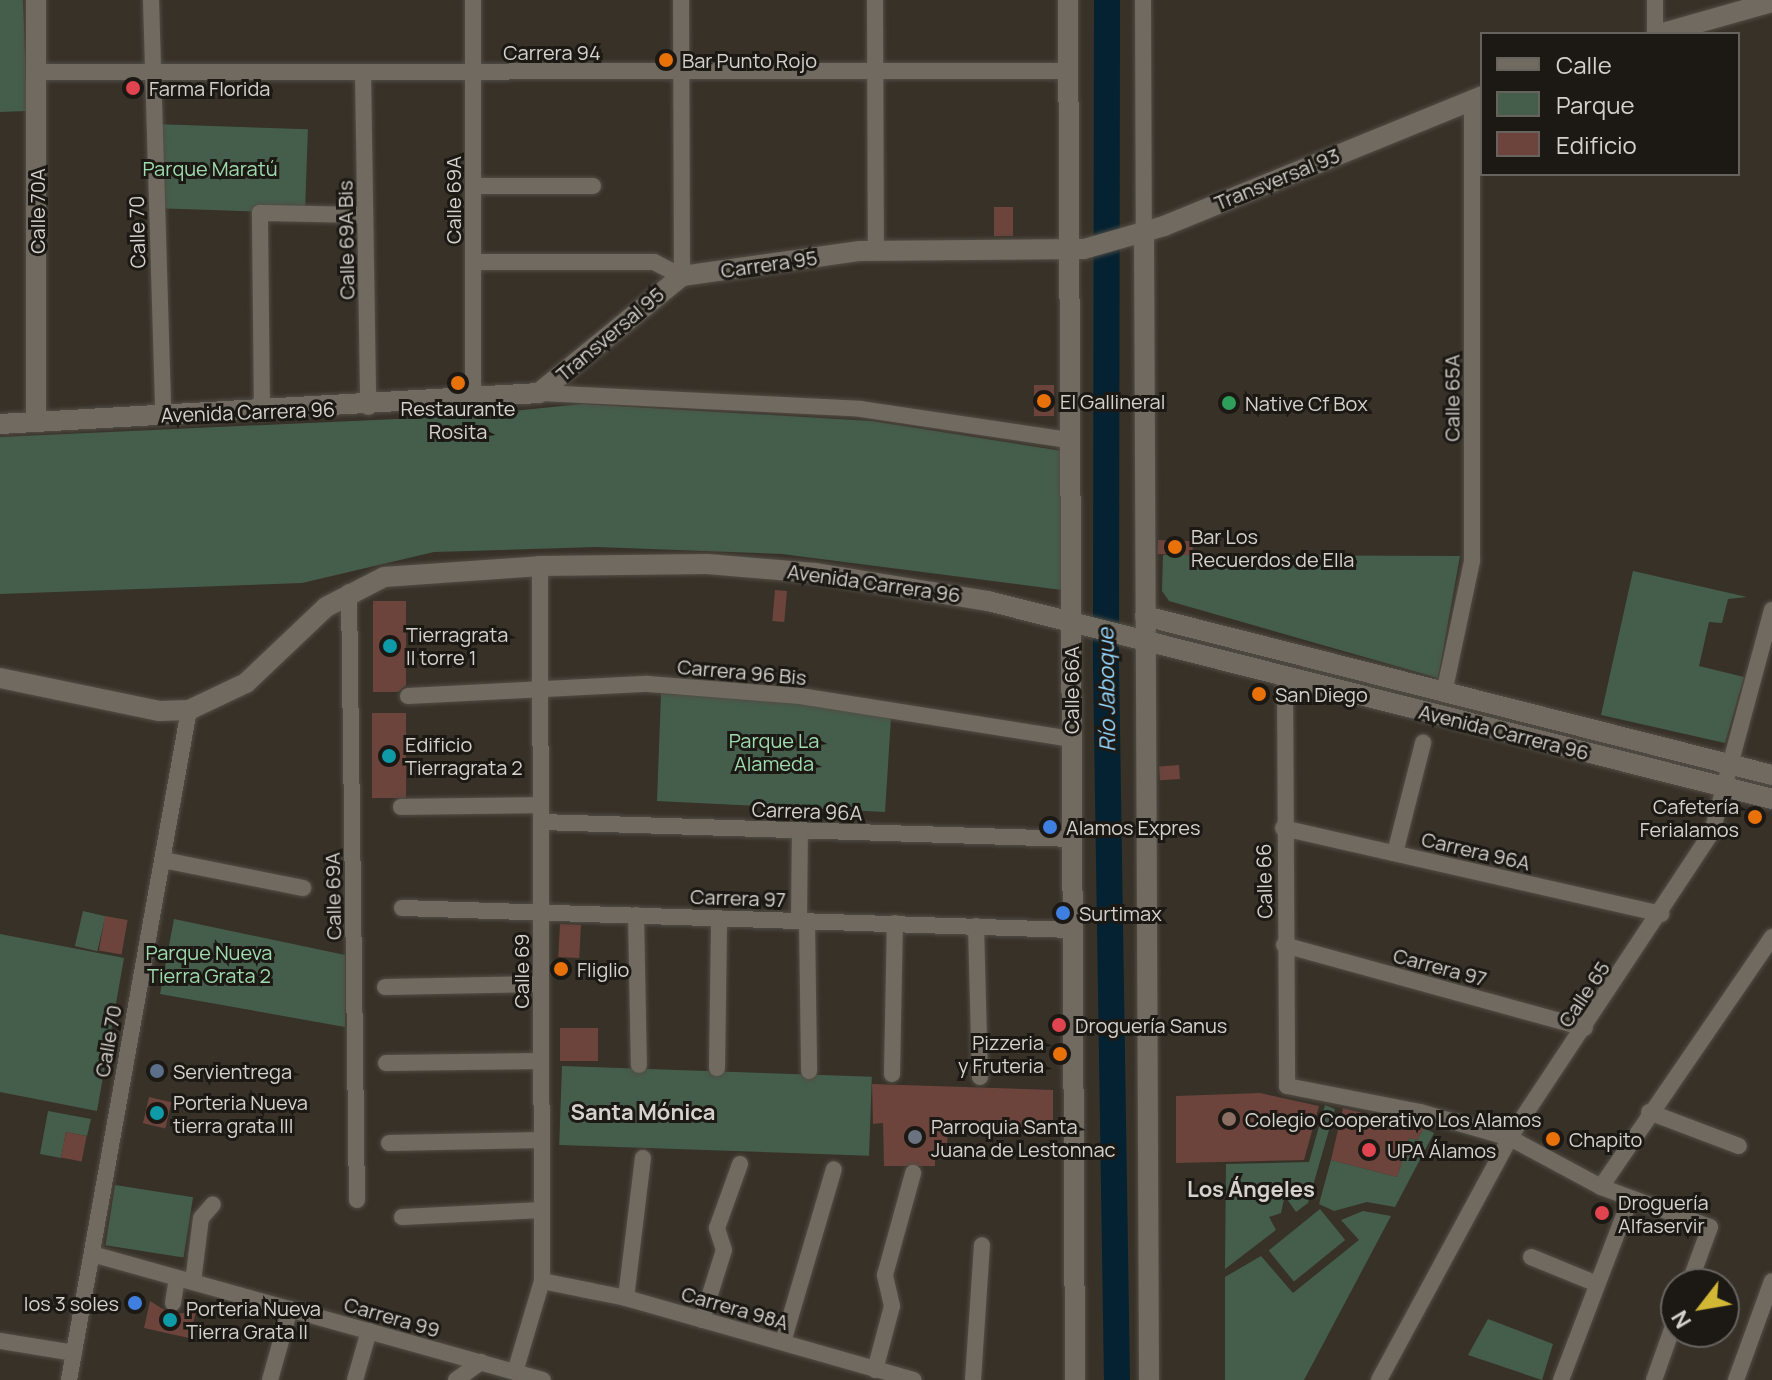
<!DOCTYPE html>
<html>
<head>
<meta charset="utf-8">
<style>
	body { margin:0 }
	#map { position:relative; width:1772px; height:1380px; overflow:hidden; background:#373128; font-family:Manrope,sans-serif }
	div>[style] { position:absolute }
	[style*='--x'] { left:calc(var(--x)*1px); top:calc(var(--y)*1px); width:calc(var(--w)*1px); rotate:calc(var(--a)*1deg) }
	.green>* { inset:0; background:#455e4b; transform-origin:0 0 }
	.river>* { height:26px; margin:-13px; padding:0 13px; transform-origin:13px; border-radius:13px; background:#042231 }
	.building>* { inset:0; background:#6c443c; transform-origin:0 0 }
	.roads { filter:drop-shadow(0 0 2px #514d45) drop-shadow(0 0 2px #514d45) }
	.minor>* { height:16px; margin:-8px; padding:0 8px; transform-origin:8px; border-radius:8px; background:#716a60 }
	.tertiary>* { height:20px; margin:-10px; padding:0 10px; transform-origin:10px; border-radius:10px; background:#716a60 }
	.secondary>* { height:20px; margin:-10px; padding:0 10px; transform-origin:10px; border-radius:10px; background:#716a60 }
	.dots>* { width:22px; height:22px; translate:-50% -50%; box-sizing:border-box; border:4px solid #1c1915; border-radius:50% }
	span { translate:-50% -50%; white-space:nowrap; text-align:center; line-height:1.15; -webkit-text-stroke:6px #1c1915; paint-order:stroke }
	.street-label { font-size:20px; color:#d5d1cc }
	.poi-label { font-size:20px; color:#d5d1cc }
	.left { translate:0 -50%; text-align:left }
	.right { translate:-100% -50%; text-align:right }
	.park-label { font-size:20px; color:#9fdbae }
	.water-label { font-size:22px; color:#93d5fd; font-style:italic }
	.neighbourhood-label { font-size:22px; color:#d5d1cc; font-weight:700 }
	.legend { position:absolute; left:1480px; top:32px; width:260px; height:144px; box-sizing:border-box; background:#1c1915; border:2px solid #66635e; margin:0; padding:10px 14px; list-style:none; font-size:24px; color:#d5d1cc }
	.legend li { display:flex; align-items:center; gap:16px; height:40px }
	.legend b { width:40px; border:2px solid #66635e }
	.north { position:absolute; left:1660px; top:1268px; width:80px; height:80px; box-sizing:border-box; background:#1c1915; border:2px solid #66635e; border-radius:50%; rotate:239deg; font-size:22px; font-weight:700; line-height:32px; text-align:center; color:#d5d1cc }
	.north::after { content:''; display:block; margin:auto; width:28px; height:36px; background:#d2b735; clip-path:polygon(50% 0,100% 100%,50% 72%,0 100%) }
</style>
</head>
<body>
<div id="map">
	<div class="green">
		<i style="clip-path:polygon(0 0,23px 0,27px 111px,0 112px)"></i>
		<i style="left:154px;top:124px;width:154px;height:84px;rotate:2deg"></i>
		<i style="clip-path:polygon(582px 404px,871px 421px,1062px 451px,1062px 590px,782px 554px,597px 547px,434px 552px,302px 583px,0 594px,0 437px,462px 416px)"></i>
		<i style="clip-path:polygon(1163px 555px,1460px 556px,1438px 678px,1169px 601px,1162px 591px)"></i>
		<i style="clip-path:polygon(1633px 571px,1747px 597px,1728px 599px,1722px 623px,1709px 622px,1699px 666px,1744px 677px,1725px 743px,1601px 715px)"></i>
		<i style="clip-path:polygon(661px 694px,800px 700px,891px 718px,885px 812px,657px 801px)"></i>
		<i style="left:83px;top:911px;width:23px;height:36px;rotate:13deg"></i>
		<i style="clip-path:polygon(174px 919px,345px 955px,345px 1027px,160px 994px)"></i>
		<i style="clip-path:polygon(0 934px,124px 958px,97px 1111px,0 1092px)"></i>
		<i style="left:562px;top:1066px;width:310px;height:79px;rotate:2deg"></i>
		<i style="clip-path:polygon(1325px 1105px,1335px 1109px,1308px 1203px,1296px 1212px,1280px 1189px,1271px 1188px,1260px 1193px,1273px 1190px,1284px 1199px,1281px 1213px,1269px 1217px,1276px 1230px,1225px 1269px,1226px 1164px,1309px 1162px)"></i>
		<i style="clip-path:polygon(48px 1111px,91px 1119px,87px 1136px,66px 1132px,61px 1158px,40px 1154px)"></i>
		<i style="clip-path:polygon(1424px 1128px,1434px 1133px,1395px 1207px,1367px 1202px,1334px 1211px,1319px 1204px,1331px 1160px,1397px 1177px,1409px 1138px,1417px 1140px)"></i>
		<i style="left:115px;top:1185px;width:79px;height:61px;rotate:9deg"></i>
		<i style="left:1320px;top:1209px;width:40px;height:66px;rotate:51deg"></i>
		<i style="clip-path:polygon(1363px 1211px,1391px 1216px,1304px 1380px,1225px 1380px,1225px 1277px,1261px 1256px,1293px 1293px,1359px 1240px,1341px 1220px)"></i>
		<i style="clip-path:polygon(1488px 1319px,1553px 1344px,1542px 1380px,1468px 1355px)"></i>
	</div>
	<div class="river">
		<i style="--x:1107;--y:0;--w:665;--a:90.09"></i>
		<i style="--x:1106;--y:665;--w:715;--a:89.12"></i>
	</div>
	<div class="building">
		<i style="left:994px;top:207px;width:19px;height:29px"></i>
		<i style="left:1034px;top:385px;width:20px;height:31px"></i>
		<i style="left:1158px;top:540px;width:35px;height:14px;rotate:2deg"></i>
		<i style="left:775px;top:590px;width:12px;height:31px;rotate:5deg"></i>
		<i style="clip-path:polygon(373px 601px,406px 601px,406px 685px,398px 692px,373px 692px)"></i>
		<i style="left:372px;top:713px;width:34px;height:85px"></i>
		<i style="left:1179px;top:765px;width:14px;height:20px;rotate:86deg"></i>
		<i style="left:105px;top:916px;width:23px;height:35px;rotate:10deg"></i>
		<i style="left:560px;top:924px;width:21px;height:33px;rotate:3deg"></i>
		<i style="left:560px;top:1028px;width:38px;height:33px"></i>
		<i style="clip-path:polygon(872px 1084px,1053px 1090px,1053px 1128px,948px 1124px,947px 1151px,935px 1152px,935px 1166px,884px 1166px,883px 1123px,873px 1124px)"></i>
		<i style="clip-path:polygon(1260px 1093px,1319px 1106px,1304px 1160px,1176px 1163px,1176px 1096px)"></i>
		<i style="left:149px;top:1097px;width:23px;height:27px;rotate:13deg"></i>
		<i style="clip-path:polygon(1343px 1108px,1424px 1128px,1417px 1140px,1409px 1138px,1397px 1177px,1331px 1160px)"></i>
		<i style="left:66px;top:1132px;width:21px;height:26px;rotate:11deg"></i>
		<i style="clip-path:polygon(150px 1301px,171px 1314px,196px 1312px,189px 1338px,144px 1328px)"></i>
	</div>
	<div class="roads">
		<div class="minor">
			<i style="--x:151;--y:0;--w:415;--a:88.3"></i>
			<i style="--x:875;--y:0;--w:251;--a:89.8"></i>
			<i style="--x:1143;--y:0;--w:233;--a:89.8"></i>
			<i style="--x:1655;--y:0;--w:34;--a:90"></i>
			<i style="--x:36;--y:72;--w:1032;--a:-0.06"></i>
			<i style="--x:363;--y:72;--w:335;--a:89.1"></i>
			<i style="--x:473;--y:186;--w:120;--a:0"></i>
			<i style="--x:473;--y:262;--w:181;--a:0"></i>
			<i style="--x:654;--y:262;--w:31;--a:27"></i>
			<i style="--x:682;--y:276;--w:276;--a:-90.2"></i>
			<i style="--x:539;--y:393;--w:322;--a:2.8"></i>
			<i style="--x:861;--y:409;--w:210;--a:8.5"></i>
			<i style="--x:473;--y:399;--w:399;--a:-90"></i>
			<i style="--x:262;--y:412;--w:199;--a:-90.6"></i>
			<i style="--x:260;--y:213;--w:105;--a:1.1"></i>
			<i style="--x:349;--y:592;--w:608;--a:89.25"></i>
			<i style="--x:1285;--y:676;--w:410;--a:89.7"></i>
			<i style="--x:1287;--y:1086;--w:136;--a:11.1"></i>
			<i style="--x:1420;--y:1112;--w:94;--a:16.1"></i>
			<i style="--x:1510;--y:1138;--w:103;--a:28.3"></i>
			<i style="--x:1601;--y:1187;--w:116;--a:20.2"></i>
			<i style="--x:1710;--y:1227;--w:61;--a:110.2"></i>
			<i style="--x:1444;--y:693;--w:135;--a:-78"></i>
			<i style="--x:1472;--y:561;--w:461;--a:-90"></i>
			<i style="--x:408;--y:696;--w:240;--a:-2.9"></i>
			<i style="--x:648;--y:684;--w:152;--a:4.5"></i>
			<i style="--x:800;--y:696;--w:274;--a:9"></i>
			<i style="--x:401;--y:807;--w:140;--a:-0.8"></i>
			<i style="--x:541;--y:822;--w:531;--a:1.83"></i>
			<i style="--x:1283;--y:828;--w:388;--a:12.8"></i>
			<i style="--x:1395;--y:853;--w:114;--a:-75.7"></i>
			<i style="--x:163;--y:860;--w:143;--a:11.3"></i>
			<i style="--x:402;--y:908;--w:670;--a:1.88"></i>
			<i style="--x:636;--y:915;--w:150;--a:88.9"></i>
			<i style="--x:799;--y:920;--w:89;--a:-89.4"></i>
			<i style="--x:807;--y:921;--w:150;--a:89.2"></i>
			<i style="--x:976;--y:926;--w:151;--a:88.5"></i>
			<i style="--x:1284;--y:945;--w:312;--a:15.4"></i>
			<i style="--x:385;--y:987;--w:156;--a:-1.1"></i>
			<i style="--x:386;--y:1063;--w:155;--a:-0.7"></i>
			<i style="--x:717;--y:1068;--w:150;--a:-89.2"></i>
			<i style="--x:892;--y:1074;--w:151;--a:-88.9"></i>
			<i style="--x:1649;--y:1112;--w:96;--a:20.7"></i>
			<i style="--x:389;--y:1143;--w:153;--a:-1.1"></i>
			<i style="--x:1601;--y:1187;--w:303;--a:-55.6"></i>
			<i style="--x:402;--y:1217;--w:140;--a:-2.9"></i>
			<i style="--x:92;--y:1254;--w:468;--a:15.6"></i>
			<i style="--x:1531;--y:1257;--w:71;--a:22.2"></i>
			<i style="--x:542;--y:1281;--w:86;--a:11.4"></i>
			<i style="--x:626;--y:1298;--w:299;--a:15.9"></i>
			<i style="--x:193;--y:1282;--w:64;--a:-82.9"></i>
			<i style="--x:201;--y:1218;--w:18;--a:-49"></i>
			<i style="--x:626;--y:1298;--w:141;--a:-83.1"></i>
			<i style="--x:173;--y:1303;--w:25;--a:-81"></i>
			<i style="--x:702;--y:1320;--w:73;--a:-72.6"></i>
			<i style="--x:724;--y:1250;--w:23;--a:-108"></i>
			<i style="--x:717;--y:1228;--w:68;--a:-70.2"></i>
			<i style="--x:0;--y:1341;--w:75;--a:9.2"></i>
			<i style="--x:783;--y:1342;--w:180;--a:-73.6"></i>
			<i style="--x:875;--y:1370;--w:66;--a:-75.1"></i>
			<i style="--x:892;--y:1306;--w:32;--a:-103"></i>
			<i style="--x:885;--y:1275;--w:106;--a:-74.6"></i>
			<i style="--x:515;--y:1372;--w:95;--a:-73.5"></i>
			<i style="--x:542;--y:1281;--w:715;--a:-90.16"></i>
			<i style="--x:69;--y:1380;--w:681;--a:-79.85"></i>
			<i style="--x:270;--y:1380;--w:74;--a:-74.3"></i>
			<i style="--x:355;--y:1380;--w:51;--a:-74.1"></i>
			<i style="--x:456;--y:1380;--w:31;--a:-36"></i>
			<i style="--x:973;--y:1380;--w:135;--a:-86.2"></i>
			<i style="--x:1379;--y:1380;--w:280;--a:-61.6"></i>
			<i style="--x:1512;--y:1134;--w:362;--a:-56.5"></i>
			<i style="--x:1712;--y:832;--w:230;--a:-74.9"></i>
			<i style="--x:1561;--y:1380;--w:194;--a:-69.1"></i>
			<i style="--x:1654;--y:1380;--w:66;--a:-70.5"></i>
			<i style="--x:1736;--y:1380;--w:105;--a:-70"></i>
		</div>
		<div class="tertiary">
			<i style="--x:36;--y:0;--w:422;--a:90"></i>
			<i style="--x:1068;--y:0;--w:1380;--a:89.71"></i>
			<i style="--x:1144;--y:233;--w:1147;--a:89.75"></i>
			<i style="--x:1145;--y:616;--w:647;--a:14.23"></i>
		</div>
		<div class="secondary">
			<i style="--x:1659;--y:34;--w:117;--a:-15.8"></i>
			<i style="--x:0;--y:424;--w:540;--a:-3.29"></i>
			<i style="--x:539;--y:393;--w:185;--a:-39.3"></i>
			<i style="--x:682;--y:276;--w:180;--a:-8"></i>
			<i style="--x:860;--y:251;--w:224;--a:-0.5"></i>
			<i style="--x:1084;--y:249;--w:83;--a:-16"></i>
			<i style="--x:1164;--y:226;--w:344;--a:-22.2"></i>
			<i style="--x:0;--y:678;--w:162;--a:11.7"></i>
			<i style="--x:159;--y:711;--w:30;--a:-2"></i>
			<i style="--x:189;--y:710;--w:63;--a:-25.3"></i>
			<i style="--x:246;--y:683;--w:110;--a:-43.5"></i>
			<i style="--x:326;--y:607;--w:65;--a:-27.3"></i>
			<i style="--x:384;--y:577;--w:156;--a:-4"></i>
			<i style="--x:540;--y:566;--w:167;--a:-0.7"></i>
			<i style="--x:707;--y:564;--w:108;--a:4.8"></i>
			<i style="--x:815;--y:573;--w:175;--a:9.2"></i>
			<i style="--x:988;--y:601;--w:809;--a:14.17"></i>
		</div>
	</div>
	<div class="dots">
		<i style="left:666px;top:60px;background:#e8710a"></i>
		<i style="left:133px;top:88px;background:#e0444e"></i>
		<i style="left:458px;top:383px;background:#e8710a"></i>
		<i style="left:1044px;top:401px;background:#e8710a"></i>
		<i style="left:1229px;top:403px;background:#2e9e5b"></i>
		<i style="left:1175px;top:547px;background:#e8710a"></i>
		<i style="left:390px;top:646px;background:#0f9aa8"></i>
		<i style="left:1259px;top:694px;background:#e8710a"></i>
		<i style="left:389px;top:756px;background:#0f9aa8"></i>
		<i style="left:1755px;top:817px;background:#e8710a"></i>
		<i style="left:1050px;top:827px;background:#3f7fe0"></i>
		<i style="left:1063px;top:913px;background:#3f7fe0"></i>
		<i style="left:561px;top:969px;background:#e8710a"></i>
		<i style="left:1059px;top:1025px;background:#e0444e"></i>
		<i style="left:1060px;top:1054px;background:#e8710a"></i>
		<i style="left:157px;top:1071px;background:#5c6f8a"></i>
		<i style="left:157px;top:1113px;background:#0f9aa8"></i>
		<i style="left:1229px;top:1119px;background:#8d6e63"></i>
		<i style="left:915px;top:1137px;background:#6b7280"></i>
		<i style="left:1553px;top:1139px;background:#e8710a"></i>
		<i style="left:1369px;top:1150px;background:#e0444e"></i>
		<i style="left:1602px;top:1213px;background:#e0444e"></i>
		<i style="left:135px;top:1303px;background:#3f7fe0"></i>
		<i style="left:170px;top:1320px;background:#0f9aa8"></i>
	</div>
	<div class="street-label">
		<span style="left:552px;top:52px">Carrera 94</span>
		<span style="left:1277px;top:179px;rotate:-22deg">Transversal 93</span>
		<span style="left:453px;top:200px;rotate:-90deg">Calle 69A</span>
		<span style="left:37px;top:211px;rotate:-90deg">Calle 70A</span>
		<span style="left:137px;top:232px;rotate:-91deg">Calle 70</span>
		<span style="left:346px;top:240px;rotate:-91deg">Calle 69A Bis</span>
		<span style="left:769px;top:264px;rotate:-8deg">Carrera 95</span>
		<span style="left:610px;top:334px;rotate:-40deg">Transversal 95</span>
		<span style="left:1452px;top:398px;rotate:-90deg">Calle 65A</span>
		<span style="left:248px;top:412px;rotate:-2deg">Avenida Carrera 96</span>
		<span style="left:874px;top:583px;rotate:8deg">Avenida Carrera 96</span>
		<span style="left:742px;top:672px;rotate:5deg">Carrera 96 Bis</span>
		<span style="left:1071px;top:690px;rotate:-90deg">Calle 66A</span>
		<span style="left:1504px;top:732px;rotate:14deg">Avenida Carrera 96</span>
		<span style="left:807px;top:811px;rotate:2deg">Carrera 96A</span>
		<span style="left:1476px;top:851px;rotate:13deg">Carrera 96A</span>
		<span style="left:1264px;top:881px;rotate:-91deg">Calle 66</span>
		<span style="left:333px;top:896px;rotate:-91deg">Calle 69A</span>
		<span style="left:738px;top:898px;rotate:2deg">Carrera 97</span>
		<span style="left:1440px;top:967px;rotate:15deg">Carrera 97</span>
		<span style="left:521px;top:971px;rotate:-90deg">Calle 69</span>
		<span style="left:1584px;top:994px;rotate:-56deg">Calle 65</span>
		<span style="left:108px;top:1041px;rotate:-80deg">Calle 70</span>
		<span style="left:735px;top:1308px;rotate:16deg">Carrera 98A</span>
		<span style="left:392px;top:1317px;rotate:16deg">Carrera 99</span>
	</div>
	<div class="poi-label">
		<span class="left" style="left:682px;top:60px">Bar Punto Rojo</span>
		<span class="left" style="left:149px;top:88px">Farma Florida</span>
		<span class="left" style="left:1060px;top:401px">El Gallineral</span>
		<span class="left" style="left:1245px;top:403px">Native Cf Box</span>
		<span style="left:458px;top:420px">Restaurante<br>Rosita</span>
		<span class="left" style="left:1191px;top:548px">Bar Los<br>Recuerdos de Ella</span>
		<span class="left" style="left:406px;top:646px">Tierragrata<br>II torre 1</span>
		<span class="left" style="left:1275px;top:694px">San Diego</span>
		<span class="left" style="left:405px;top:756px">Edificio<br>Tierragrata 2</span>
		<span class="right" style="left:1739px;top:818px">Cafetería<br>Ferialamos</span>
		<span class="left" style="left:1066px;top:827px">Alamos Expres</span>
		<span class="left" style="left:1079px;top:913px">Surtimax</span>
		<span class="left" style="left:577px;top:969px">Fliglio</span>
		<span class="left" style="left:1075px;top:1025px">Droguería Sanus</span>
		<span class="right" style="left:1044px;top:1054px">Pizzeria<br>y Fruteria</span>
		<span class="left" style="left:173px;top:1071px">Servientrega</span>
		<span class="left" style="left:173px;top:1114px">Porteria Nueva<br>tierra grata III</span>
		<span class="left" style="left:1245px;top:1119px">Colegio Cooperativo Los Alamos</span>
		<span class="left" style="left:931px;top:1138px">Parroquia Santa<br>Juana de Lestonnac</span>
		<span class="left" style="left:1569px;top:1139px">Chapito</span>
		<span class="left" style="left:1387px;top:1150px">UPA Álamos</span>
		<span class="left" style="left:1618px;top:1214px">Droguería<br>Alfaservir</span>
		<span class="right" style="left:119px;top:1303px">los 3 soles</span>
		<span class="left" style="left:186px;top:1320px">Porteria Nueva<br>Tierra Grata II</span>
	</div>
	<div class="park-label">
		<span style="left:210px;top:168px">Parque Maratú</span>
		<span style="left:774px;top:752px">Parque La<br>Alameda</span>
		<span style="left:209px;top:964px">Parque Nueva<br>Tierra Grata 2</span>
	</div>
	<div class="water-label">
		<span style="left:1107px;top:690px;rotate:-91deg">Río Jaboque</span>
	</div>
	<div class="neighbourhood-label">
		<span style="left:643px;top:1113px">Santa Mónica</span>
		<span style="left:1251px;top:1190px">Los Ángeles</span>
	</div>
	<ul class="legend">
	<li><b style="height:10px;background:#716a60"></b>Calle</li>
	<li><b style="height:22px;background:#455e4b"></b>Parque</li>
	<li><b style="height:22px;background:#6c443c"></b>Edificio</li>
	</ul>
	<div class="north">N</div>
</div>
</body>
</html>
